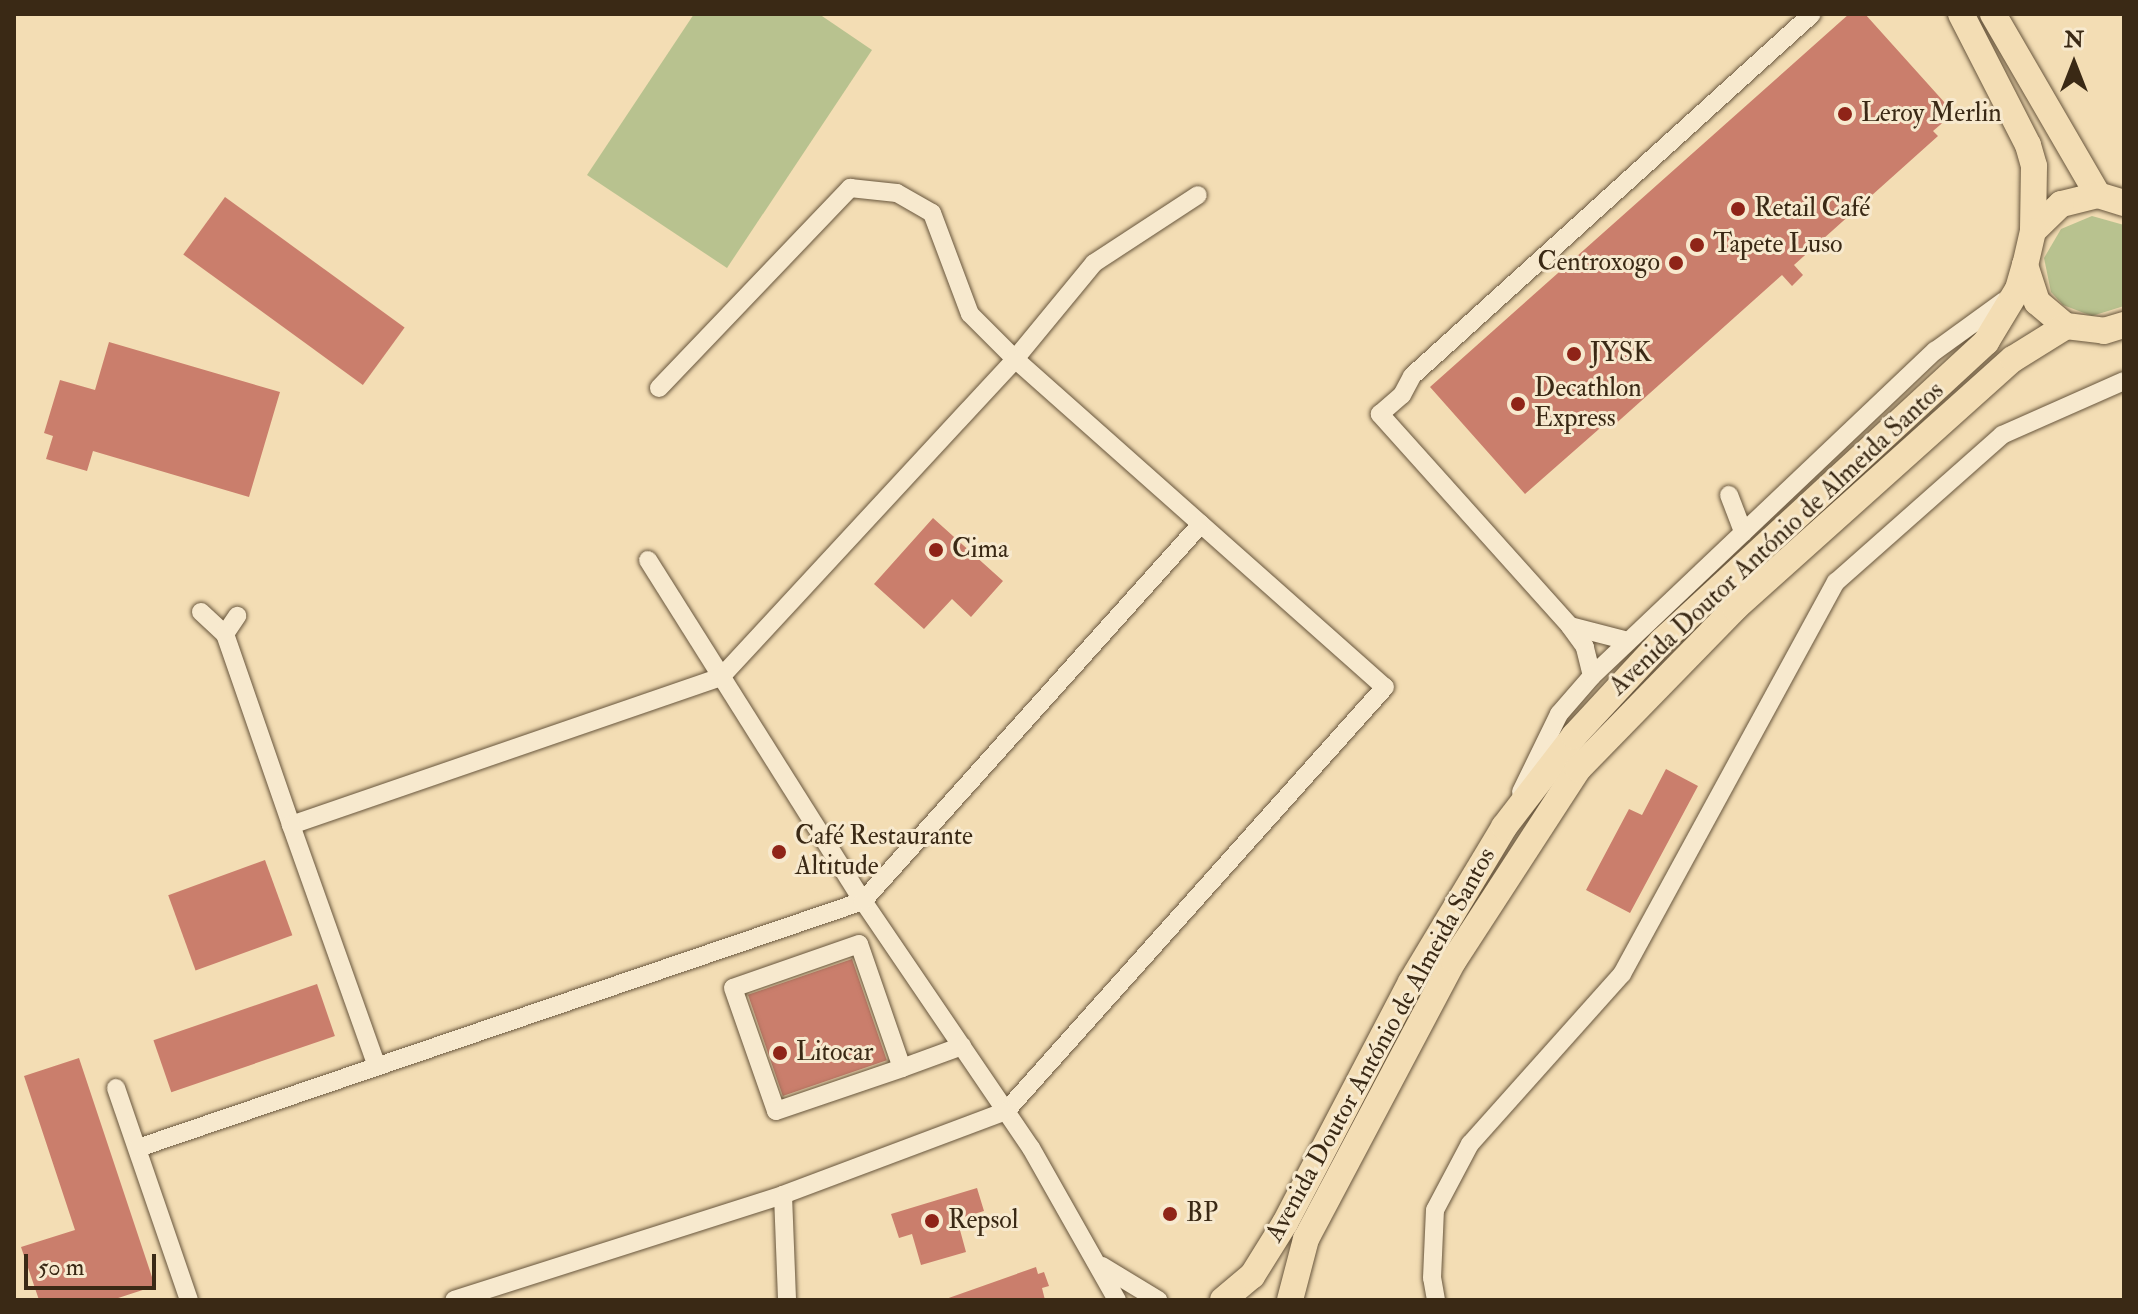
<!DOCTYPE html>
<html>
<head>
<meta charset="utf-8">
<style>
	body { margin:0 }
	#map { position:relative; width:2138px; height:1314px; overflow:hidden; background:#f3ddb4; font-family:"IM FELL Double Pica",serif }
	div>[style] { position:absolute }
	[style*='--x'] { left:calc(var(--x)*1px); top:calc(var(--y)*1px); width:calc(var(--w)*1px); rotate:calc(var(--a)*1deg) }
	.green>* { inset:0; background:#b8c28f }
	.building>* { inset:0; background:#ca7e6c; transform-origin:0 0 }
	.roads { filter:drop-shadow(0 0 2px #68563d) drop-shadow(0 0 2px #68563d) }
	.minor>* { height:18px; margin:-9px; padding:0 9px; transform-origin:9px; border-radius:9px; background:#f7e9ce }
	.highway>* { height:26px; margin:-13px; padding:0 13px; transform-origin:13px; border-radius:13px; background:#f3ddb4 }
	.dots>* { width:22px; height:22px; translate:-50% -50%; box-sizing:border-box; border:4px solid #f7e9ce; border-radius:50% }
	span { translate:-50% -50%; white-space:nowrap; text-align:center; line-height:1.15; -webkit-text-stroke:6px #f7e9ce; paint-order:stroke }
	.poi-label { font-size:26px; color:#3a2915 }
	.left { translate:0 -50%; text-align:left }
	.right { translate:-100% -50%; text-align:right }
	.street-label { font-size:26px; color:#3a2915 }
	.frame { position:absolute; inset:0; border:16px solid #3a2915; pointer-events:none }
	.north { position:absolute; left:2034px; top:24px; width:80px; height:80px; -webkit-text-stroke:6px #f7e9ce; paint-order:stroke; rotate:0deg; font-size:22px; font-weight:700; line-height:32px; text-align:center; color:#3a2915 }
	.north::after { content:''; display:block; margin:auto; width:28px; height:36px; background:#3a2915; clip-path:polygon(50% 0,100% 100%,50% 72%,0 100%) }
	.scale { position:absolute; left:24px; top:1254px; width:132px; height:36px; box-sizing:border-box; border:4px solid #3a2915; border-top:0; padding-left:10px; font-size:24px; line-height:28px; white-space:nowrap; color:#3a2915; -webkit-text-stroke:6px #f7e9ce; paint-order:stroke }
</style>
</head>
<body>
<div id="map">
	<div class="green">
		<i style="clip-path:polygon(694px 14px,819px 14px,872px 50px,727px 268px,587px 175px)"></i>
		<i style="clip-path:polygon(2092px 216px,2124px 225px,2124px 306px,2092px 316px,2063px 305px,2051px 292px,2044px 258px,2061px 229px)"></i>
	</div>
	<div class="building">
		<i style="clip-path:polygon(1849px 14px,1865px 14px,1954px 113px,1933px 131px,1938px 136px,1794px 265px,1803px 275px,1792px 286px,1782px 275px,1612px 427px,1607px 422px,1525px 494px,1430px 387px)"></i>
		<i style="left:225px;top:197px;width:222px;height:71px;rotate:36deg"></i>
		<i style="clip-path:polygon(109px 342px,280px 392px,249px 497px,93px 451px,87px 471px,46px 459px,53px 436px,44px 433px,60px 380px,95px 390px)"></i>
		<i style="clip-path:polygon(933px 518px,1003px 581px,971px 617px,952px 599px,924px 629px,874px 584px)"></i>
		<i style="clip-path:polygon(1666px 769px,1698px 786px,1630px 913px,1586px 890px,1629px 809px,1642px 815px)"></i>
		<i style="left:265px;top:860px;width:80px;height:103px;rotate:70deg"></i>
		<i style="left:852px;top:959px;width:107px;height:110px;rotate:71deg"></i>
		<i style="left:317px;top:984px;width:55px;height:173px;rotate:71deg"></i>
		<i style="clip-path:polygon(79px 1058px,155px 1286px,112px 1300px,39px 1300px,21px 1247px,75px 1230px,24px 1076px)"></i>
		<i style="clip-path:polygon(977px 1188px,984px 1211px,957px 1219px,966px 1252px,921px 1265px,912px 1234px,899px 1238px,891px 1214px)"></i>
		<i style="clip-path:polygon(1036px 1267px,1038px 1274px,1044px 1272px,1049px 1286px,1042px 1288px,1045px 1300px,943px 1300px)"></i>
	</div>
	<div class="roads">
		<div class="minor">
			<i style="--x:659;--y:388;--w:277;--a:-46.3"></i>
			<i style="--x:850;--y:188;--w:47;--a:6.1"></i>
			<i style="--x:897;--y:193;--w:40;--a:29.7"></i>
			<i style="--x:932;--y:213;--w:108;--a:69.4"></i>
			<i style="--x:970;--y:314;--w:64;--a:45"></i>
			<i style="--x:1015;--y:359;--w:124;--a:-50.5"></i>
			<i style="--x:1094;--y:263;--w:124;--a:-33.2"></i>
			<i style="--x:1729;--y:495;--w:40;--a:69"></i>
			<i style="--x:648;--y:560;--w:403;--a:57.8"></i>
			<i style="--x:863;--y:901;--w:299;--a:55.8"></i>
			<i style="--x:1031;--y:1148;--w:175;--a:60.5"></i>
			<i style="--x:201;--y:612;--w:33;--a:43"></i>
			<i style="--x:225;--y:634;--w:202;--a:70.9"></i>
			<i style="--x:291;--y:825;--w:455;--a:-19"></i>
			<i style="--x:721;--y:677;--w:433;--a:-47.2"></i>
			<i style="--x:1015;--y:359;--w:494;--a:41.6"></i>
			<i style="--x:1385;--y:687;--w:569;--a:131.79"></i>
			<i style="--x:1006;--y:1111;--w:238;--a:159.4"></i>
			<i style="--x:783;--y:1195;--w:345;--a:162.3"></i>
			<i style="--x:1570;--y:626;--w:60;--a:14.5"></i>
			<i style="--x:225;--y:634;--w:22;--a:-56"></i>
			<i style="--x:1592;--y:676;--w:30;--a:-104"></i>
			<i style="--x:1585;--y:647;--w:26;--a:-126"></i>
			<i style="--x:1570;--y:626;--w:285;--a:-131.9"></i>
			<i style="--x:1380;--y:414;--w:29;--a:-41"></i>
			<i style="--x:1402;--y:395;--w:21;--a:-62"></i>
			<i style="--x:1412;--y:376;--w:539;--a:-42.15"></i>
			<i style="--x:1521;--y:792;--w:87;--a:-64"></i>
			<i style="--x:1559;--y:714;--w:50;--a:-49"></i>
			<i style="--x:1592;--y:676;--w:473;--a:-43.5"></i>
			<i style="--x:1935;--y:351;--w:85;--a:-35.9"></i>
			<i style="--x:291;--y:825;--w:256;--a:70.4"></i>
			<i style="--x:902;--y:1068;--w:131;--a:-109.1"></i>
			<i style="--x:859;--y:944;--w:133;--a:160.8"></i>
			<i style="--x:733;--y:988;--w:130;--a:70.7"></i>
			<i style="--x:776;--y:1111;--w:133;--a:-18.8"></i>
			<i style="--x:902;--y:1068;--w:64;--a:-20.1"></i>
			<i style="--x:116;--y:1088;--w:224;--a:71"></i>
			<i style="--x:138;--y:1148;--w:766;--a:-18.81"></i>
			<i style="--x:863;--y:901;--w:506;--a:-48.12"></i>
			<i style="--x:783;--y:1195;--w:105;--a:87.8"></i>
			<i style="--x:1102;--y:1266;--w:66;--a:31.3"></i>
			<i style="--x:1436;--y:1300;--w:22;--a:-100"></i>
			<i style="--x:1432;--y:1278;--w:68;--a:-87.5"></i>
			<i style="--x:1435;--y:1210;--w:75;--a:-62.1"></i>
			<i style="--x:1470;--y:1144;--w:228;--a:-48.2"></i>
			<i style="--x:1622;--y:974;--w:447;--a:-61.4"></i>
			<i style="--x:1836;--y:582;--w:222;--a:-41.5"></i>
			<i style="--x:2002;--y:435;--w:133;--a:-23.9"></i>
		</div>
		<div class="highway">
			<i style="--x:1961;--y:14;--w:147;--a:62.9"></i>
			<i style="--x:2028;--y:145;--w:22;--a:74"></i>
			<i style="--x:2034;--y:166;--w:65;--a:90.9"></i>
			<i style="--x:1993;--y:14;--w:209;--a:59.9"></i>
			<i style="--x:2124;--y:203;--w:27;--a:-163"></i>
			<i style="--x:2098;--y:195;--w:38;--a:166"></i>
			<i style="--x:2061;--y:204;--w:39;--a:136"></i>
			<i style="--x:2033;--y:231;--w:35;--a:103"></i>
			<i style="--x:2025;--y:265;--w:39;--a:72"></i>
			<i style="--x:2037;--y:302;--w:38;--a:40"></i>
			<i style="--x:2066;--y:326;--w:38;--a:7"></i>
			<i style="--x:2104;--y:331;--w:21;--a:-17"></i>
			<i style="--x:1223;--y:1300;--w:38;--a:-40"></i>
			<i style="--x:1252;--y:1276;--w:62;--a:-58.1"></i>
			<i style="--x:1285;--y:1223;--w:272;--a:-62.4"></i>
			<i style="--x:1411;--y:982;--w:181;--a:-59"></i>
			<i style="--x:1504;--y:827;--w:115;--a:-52.4"></i>
			<i style="--x:1574;--y:736;--w:129;--a:-47.2"></i>
			<i style="--x:1662;--y:641;--w:441;--a:-42.7"></i>
			<i style="--x:1986;--y:342;--w:62;--a:-58.9"></i>
			<i style="--x:2018;--y:289;--w:25;--a:-74"></i>
			<i style="--x:1290;--y:1300;--w:63;--a:-75.3"></i>
			<i style="--x:1306;--y:1239;--w:316;--a:-62.1"></i>
			<i style="--x:1454;--y:960;--w:228;--a:-57"></i>
			<i style="--x:1578;--y:769;--w:225;--a:-45.7"></i>
			<i style="--x:1735;--y:608;--w:373;--a:-41.9"></i>
			<i style="--x:2013;--y:359;--w:62;--a:-31.9"></i>
		</div>
	</div>
	<div class="dots">
		<i style="left:1845px;top:114px;background:#8f2418"></i>
		<i style="left:1738px;top:209px;background:#8f2418"></i>
		<i style="left:1697px;top:245px;background:#8f2418"></i>
		<i style="left:1676px;top:263px;background:#8f2418"></i>
		<i style="left:1574px;top:354px;background:#8f2418"></i>
		<i style="left:1518px;top:404px;background:#8f2418"></i>
		<i style="left:936px;top:550px;background:#8f2418"></i>
		<i style="left:779px;top:852px;background:#8f2418"></i>
		<i style="left:780px;top:1053px;background:#8f2418"></i>
		<i style="left:1170px;top:1214px;background:#8f2418"></i>
		<i style="left:932px;top:1221px;background:#8f2418"></i>
	</div>
	<div class="poi-label">
		<span class="left" style="left:1861px;top:114px">Leroy Merlin</span>
		<span class="left" style="left:1754px;top:209px">Retail Café</span>
		<span class="left" style="left:1713px;top:245px">Tapete Luso</span>
		<span class="right" style="left:1660px;top:263px">Centroxogo</span>
		<span class="left" style="left:1590px;top:354px">JYSK</span>
		<span class="left" style="left:1534px;top:404px">Decathlon<br>Express</span>
		<span class="left" style="left:952px;top:550px">Cima</span>
		<span class="left" style="left:795px;top:852px">Café Restaurante<br>Altitude</span>
		<span class="left" style="left:796px;top:1053px">Litocar</span>
		<span class="left" style="left:1186px;top:1214px">BP</span>
		<span class="left" style="left:948px;top:1221px">Repsol</span>
	</div>
	<div class="street-label">
		<span style="left:1777px;top:539px;rotate:-43deg">Avenida Doutor António de Almeida Santos</span>
		<span style="left:1381px;top:1045px;rotate:-61deg">Avenida Doutor António de Almeida Santos</span>
	</div>
	<div class="frame"></div>
	<div class="north">N</div>
	<div class="scale">50 m</div>
</div>
</body>
</html>
